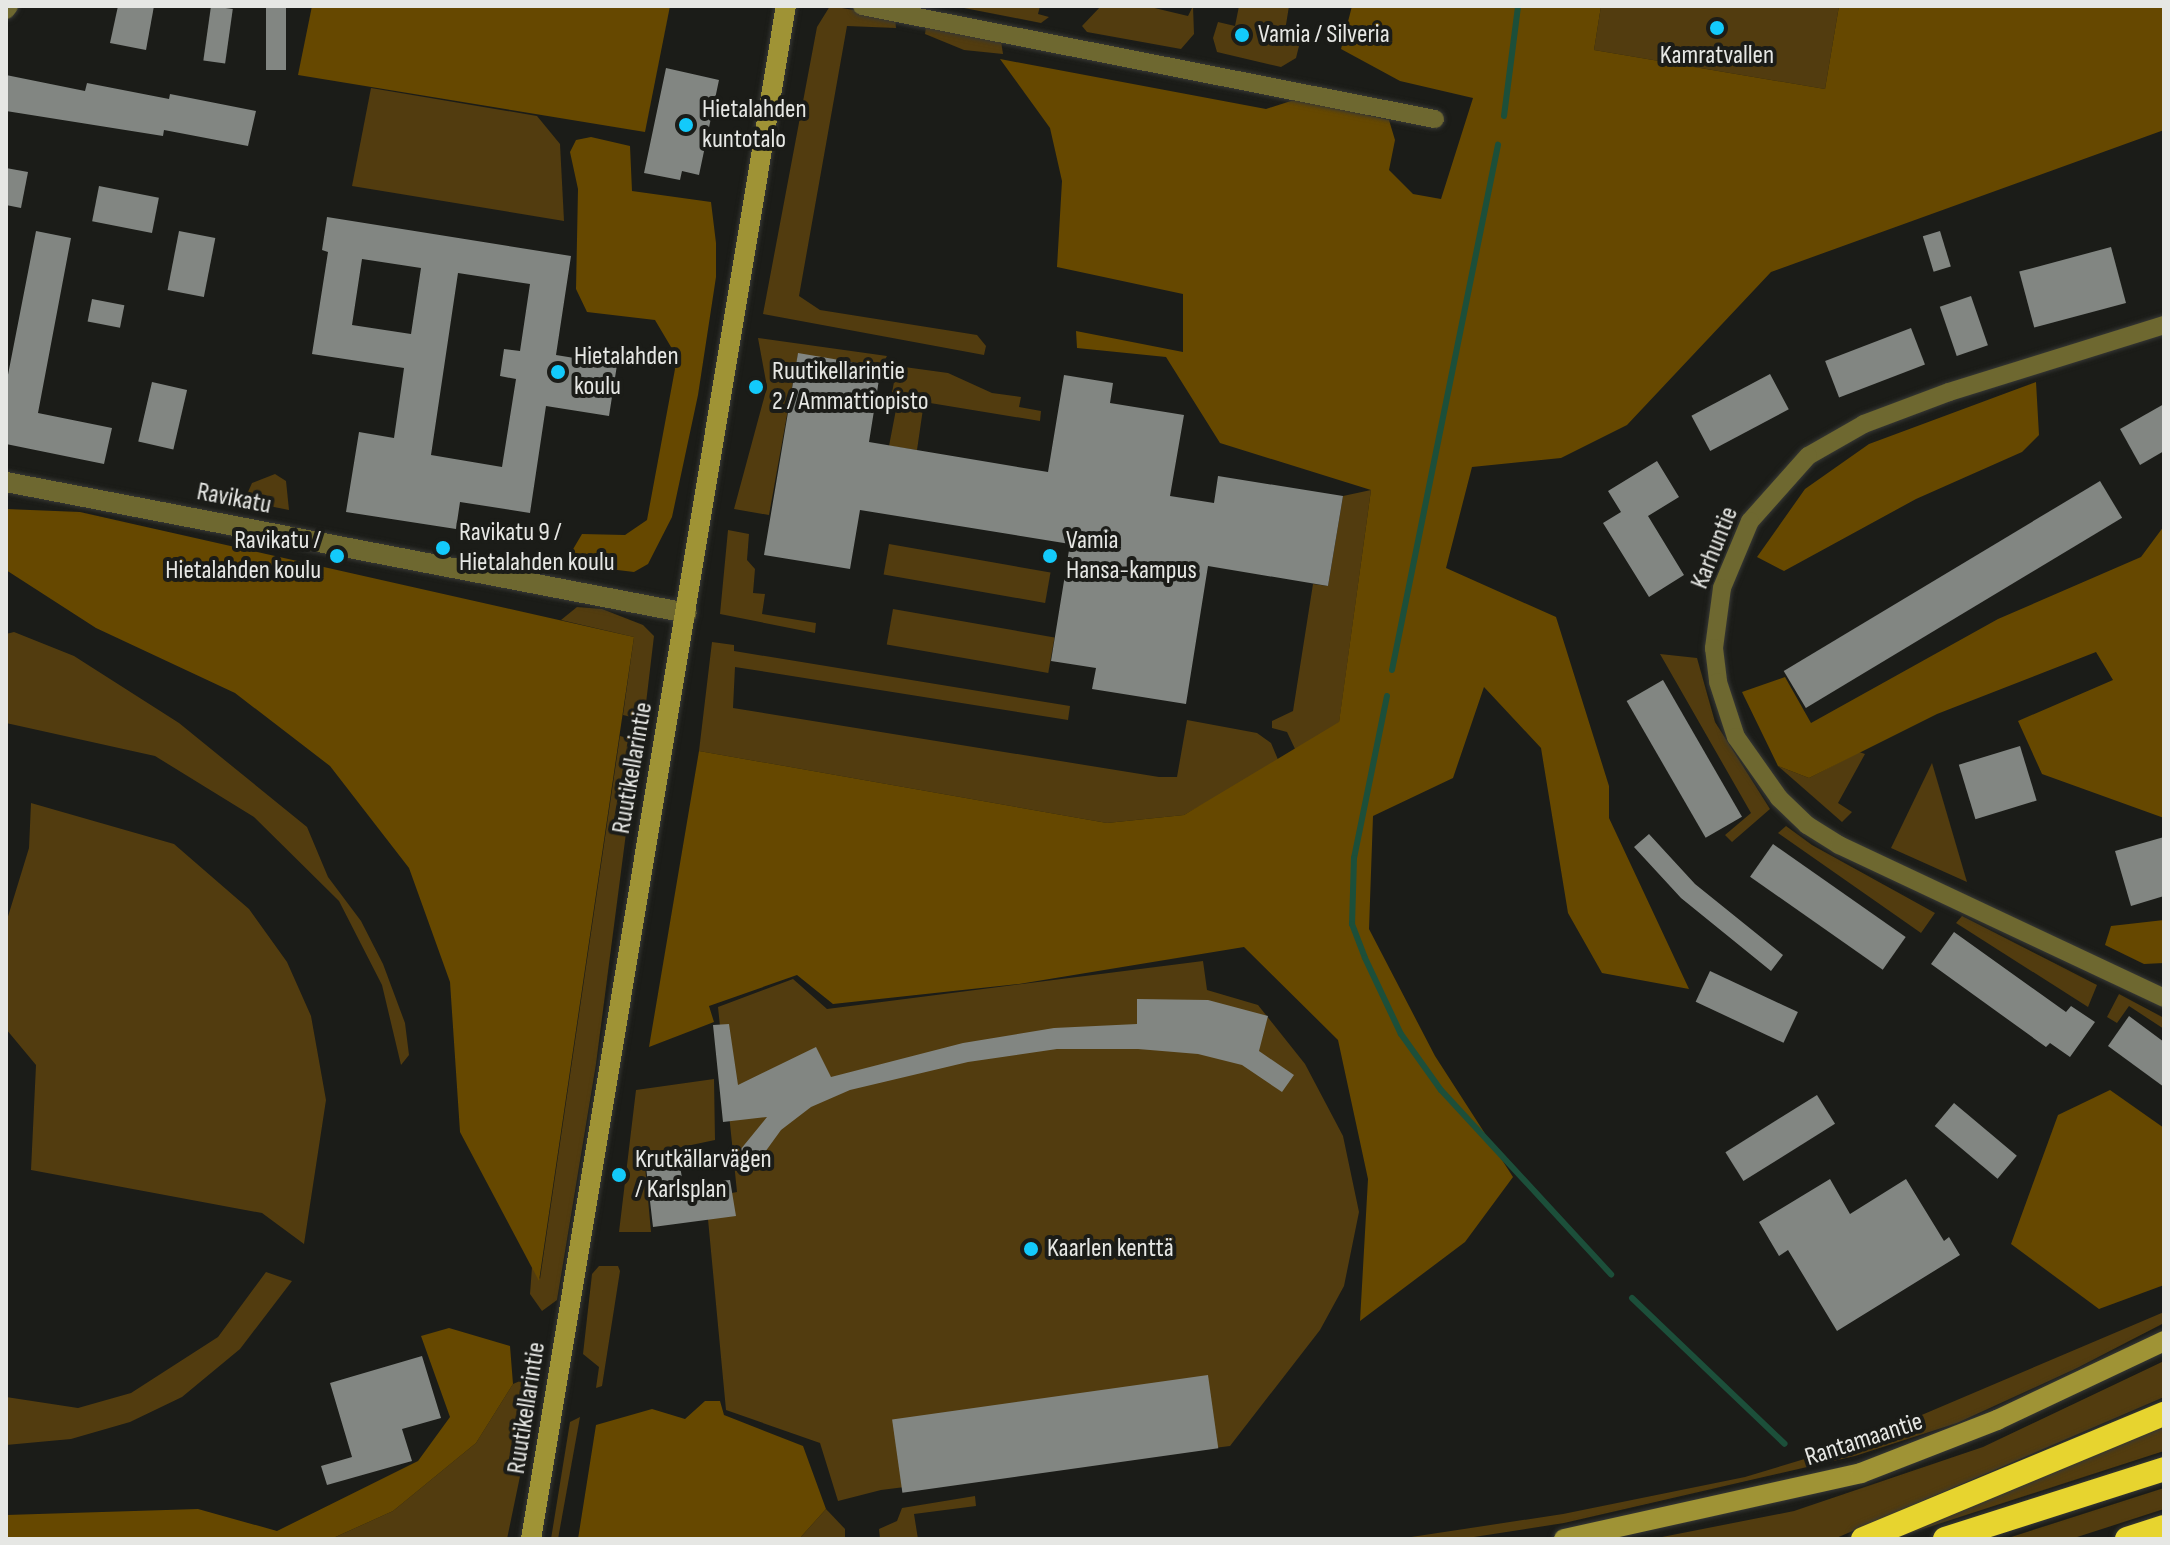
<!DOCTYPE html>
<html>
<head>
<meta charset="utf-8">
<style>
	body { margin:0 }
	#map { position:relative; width:2170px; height:1545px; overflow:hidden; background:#1b1c18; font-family:"Sofia Sans Condensed",sans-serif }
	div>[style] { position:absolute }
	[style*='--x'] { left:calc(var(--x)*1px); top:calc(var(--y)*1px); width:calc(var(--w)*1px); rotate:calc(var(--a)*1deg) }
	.green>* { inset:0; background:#523c0f; transform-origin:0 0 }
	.forest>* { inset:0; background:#664800 }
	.stream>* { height:6px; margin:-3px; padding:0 3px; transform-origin:3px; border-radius:3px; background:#1c4f3a }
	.building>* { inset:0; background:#828682; transform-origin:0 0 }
	.roads { filter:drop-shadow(0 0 2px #373835) drop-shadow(0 0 2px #373835) }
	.minor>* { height:18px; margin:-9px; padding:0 9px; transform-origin:9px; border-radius:9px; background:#6e6830 }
	.tertiary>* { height:20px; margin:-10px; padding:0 10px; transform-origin:10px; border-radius:10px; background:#6e6830 }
	.secondary>* { height:20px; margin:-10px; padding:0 10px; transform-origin:10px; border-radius:10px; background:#9f9335 }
	.motorway>* { height:24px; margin:-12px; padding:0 12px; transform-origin:12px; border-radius:12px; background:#e7d42f }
	.dots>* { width:22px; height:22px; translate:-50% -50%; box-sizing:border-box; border:4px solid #1b1c18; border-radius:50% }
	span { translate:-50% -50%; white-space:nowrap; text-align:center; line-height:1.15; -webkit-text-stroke:8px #1b1c18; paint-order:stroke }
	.poi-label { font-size:26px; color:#e6e7e4 }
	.left { translate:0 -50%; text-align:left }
	.right { translate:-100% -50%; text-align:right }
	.street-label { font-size:26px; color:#e6e7e4 }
	.frame { position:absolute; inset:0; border:8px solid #e6e7e4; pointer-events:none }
</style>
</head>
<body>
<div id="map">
	<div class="green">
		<i style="clip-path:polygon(830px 6px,895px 17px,896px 28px,847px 26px,799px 296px,820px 310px,977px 335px,986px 346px,984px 355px,763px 314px,817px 27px)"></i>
		<i style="clip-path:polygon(954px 6px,1040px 6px,1038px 14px,1049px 17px,1041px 23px)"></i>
		<i style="clip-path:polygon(1101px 6px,1146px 6px,1188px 16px,1193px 6px,1194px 34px,1181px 49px,1087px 32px,1082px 26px)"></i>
		<i style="clip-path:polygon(1239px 6px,1289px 6px,1285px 31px,1302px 34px,1296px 58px,1281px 67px,1217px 52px,1213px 38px,1218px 22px,1235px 26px)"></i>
		<i style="clip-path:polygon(1601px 6px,1839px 6px,1825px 89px,1594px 50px)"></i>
		<i style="clip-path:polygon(926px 27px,1001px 41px,1003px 54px,964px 50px,925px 34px)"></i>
		<i style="clip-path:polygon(371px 88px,537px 116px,560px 144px,564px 221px,352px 186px)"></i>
		<i style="clip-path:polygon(758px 338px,887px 356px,881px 367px,798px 354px,769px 515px,734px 509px,767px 387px)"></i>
		<i style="clip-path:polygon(897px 366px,948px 373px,992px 393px,1021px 397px,1019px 407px,1041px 411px,1040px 421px,924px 402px,917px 450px,889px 446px,898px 399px,891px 398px)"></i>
		<i style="clip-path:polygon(275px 474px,286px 481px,289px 510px,244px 501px,252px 483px)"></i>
		<i style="clip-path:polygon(1371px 490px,1339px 723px,1296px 751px,1287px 732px,1272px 728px,1272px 721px,1293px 711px,1313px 584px,1328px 586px,1343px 496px)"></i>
		<i style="clip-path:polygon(728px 530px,749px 534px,747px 560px,755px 569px,753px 593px,765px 594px,762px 614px,816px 623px,815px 633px,720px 614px)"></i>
		<i style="left:889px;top:544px;width:164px;height:31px;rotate:10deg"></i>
		<i style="clip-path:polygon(577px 607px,602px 609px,643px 625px,654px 636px,644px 720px,623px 715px,634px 637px,561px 620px)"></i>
		<i style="left:893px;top:609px;width:164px;height:36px;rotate:10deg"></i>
		<i style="clip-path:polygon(14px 632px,74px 656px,179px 723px,307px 827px,328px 877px,361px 921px,383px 964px,405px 1023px,409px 1055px,401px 1065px,382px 985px,339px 901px,254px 817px,155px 756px,6px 723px,6px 634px)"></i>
		<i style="clip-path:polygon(712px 642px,734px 645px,734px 651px,1070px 706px,1068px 720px,735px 667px,733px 708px,1159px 777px,1177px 777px,1187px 720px,1257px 733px,1271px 743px,1279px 762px,1184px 815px,1107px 823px,699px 751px)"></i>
		<i style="clip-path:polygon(1660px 654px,1697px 658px,1715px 722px,1770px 809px,1732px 842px,1725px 835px,1751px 813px)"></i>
		<i style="clip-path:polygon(620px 736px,638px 741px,596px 1064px,557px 1300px,542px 1311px,530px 1294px,532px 1267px,540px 1279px)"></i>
		<i style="clip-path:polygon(1859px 752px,1865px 754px,1838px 803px,1852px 812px,1842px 822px,1778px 766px,1809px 778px)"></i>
		<i style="clip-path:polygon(1932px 763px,1967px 882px,1891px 848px)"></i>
		<i style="clip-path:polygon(31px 803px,174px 844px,249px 909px,287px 962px,311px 1016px,326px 1100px,304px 1244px,262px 1213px,31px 1170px,36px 1065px,6px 1029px,6px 923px,29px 848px)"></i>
		<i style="clip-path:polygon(1786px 826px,1812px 845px,1935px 913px,1921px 933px,1778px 833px)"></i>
		<i style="clip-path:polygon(1962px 916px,2097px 985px,2088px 1007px,1956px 923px)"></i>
		<i style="clip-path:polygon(1203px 961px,1207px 990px,1258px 1005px,1305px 1064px,1343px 1136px,1359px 1212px,1344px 1286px,1320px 1330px,1230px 1446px,881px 1490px,838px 1501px,820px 1443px,726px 1410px,706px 1198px,737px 1192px,718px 1007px,793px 979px,827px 1009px)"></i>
		<i style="clip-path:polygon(2119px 994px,2164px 1018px,2164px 1029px,2129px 1006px,2117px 1023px,2107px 1017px)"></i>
		<i style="clip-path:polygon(714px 1079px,715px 1140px,644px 1155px,651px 1232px,619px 1232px,636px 1090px)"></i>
		<i style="clip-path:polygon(599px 1266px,618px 1266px,620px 1271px,602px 1386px,596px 1388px,599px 1367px,583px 1354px,592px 1274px)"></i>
		<i style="clip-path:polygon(266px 1272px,292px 1281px,240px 1349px,182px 1397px,130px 1422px,71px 1439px,6px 1445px,6px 1397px,78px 1408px,131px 1393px,218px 1337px)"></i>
		<i style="clip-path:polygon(2164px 1312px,2164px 1323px,2077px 1368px,1957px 1423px,1855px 1456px,1564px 1523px,1461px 1539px,1398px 1539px,1563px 1514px,1745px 1477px,1851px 1445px)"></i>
		<i style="clip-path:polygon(2164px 1361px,2164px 1397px,1834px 1539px,1652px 1539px,1794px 1511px,1983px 1447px)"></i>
		<i style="clip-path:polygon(536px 1374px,541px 1375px,507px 1539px,331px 1539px,393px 1511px,476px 1443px,513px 1384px)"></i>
		<i style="clip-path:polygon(580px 1417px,558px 1539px,551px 1539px,570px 1422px)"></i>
		<i style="clip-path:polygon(2164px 1422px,2164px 1451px,1901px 1536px)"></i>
		<i style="clip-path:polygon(2164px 1488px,2164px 1509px,2071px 1539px,2005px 1539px)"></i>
		<i style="clip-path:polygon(975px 1496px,976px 1506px,914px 1514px,918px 1539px,880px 1539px,879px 1529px,897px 1521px,902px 1508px)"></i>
		<i style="clip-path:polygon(826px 1509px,845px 1529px,845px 1539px,799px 1539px)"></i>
	</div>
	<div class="forest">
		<i style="clip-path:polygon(312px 6px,670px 6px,645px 132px,298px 75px)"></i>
		<i style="clip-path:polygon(1352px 6px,1601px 6px,1594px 50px,1825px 89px,1839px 6px,2164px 8px,2164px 130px,1771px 272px,1627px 425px,1561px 458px,1472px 467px,1446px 568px,1556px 617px,1609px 786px,1609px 818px,1689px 989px,1602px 973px,1568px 913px,1541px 748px,1484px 687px,1453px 778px,1373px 816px,1369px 929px,1435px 1056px,1513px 1177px,1465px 1242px,1360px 1321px,1368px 1179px,1338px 1040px,1244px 947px,1019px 984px,833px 1004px,797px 975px,709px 1006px,714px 1022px,649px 1047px,699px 751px,1107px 823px,1184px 815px,1339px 722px,1371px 490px,1220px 443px,1166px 357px,1077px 348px,1076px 331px,1183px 352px,1183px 294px,1057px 267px,1062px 181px,1050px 128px,1000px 59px,1266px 109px,1297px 99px,1389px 120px,1395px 140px,1389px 170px,1413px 194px,1441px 199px,1473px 98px,1400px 81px,1341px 49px)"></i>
		<i style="clip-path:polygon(591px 137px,630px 146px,632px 191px,711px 202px,716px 243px,716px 277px,698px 395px,672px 517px,648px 564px,634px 572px,593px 567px,569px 556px,582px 534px,625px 535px,647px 520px,675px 369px,671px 347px,655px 320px,587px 312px,576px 289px,578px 189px,570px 152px,576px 140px)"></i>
		<i style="clip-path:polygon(2036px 382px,2039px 435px,2022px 452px,1916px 499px,1784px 571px,1757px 557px,1805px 489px,1869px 444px)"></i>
		<i style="clip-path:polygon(6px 509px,80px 512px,634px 637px,539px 1281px,460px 1132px,450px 982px,409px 868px,330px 766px,235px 693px,96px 628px,6px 570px)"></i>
		<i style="clip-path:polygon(2164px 526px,2164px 818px,2042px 774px,2018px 721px,2113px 680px,2096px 652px,1937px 714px,1809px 778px,1778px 766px,1742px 692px,1785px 677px,1811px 723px,1998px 619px,2141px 557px)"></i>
		<i style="clip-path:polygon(2164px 920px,2164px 963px,2144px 964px,2105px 945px,2111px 926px)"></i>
		<i style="clip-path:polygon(2110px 1090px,2164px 1128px,2164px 1285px,2099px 1309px,2011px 1244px,2058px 1115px)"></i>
		<i style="clip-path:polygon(449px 1328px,510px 1346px,513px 1384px,476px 1443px,393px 1511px,331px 1539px,6px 1539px,6px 1515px,198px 1509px,277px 1531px,418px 1461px,450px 1417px,421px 1336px)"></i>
		<i style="clip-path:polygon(705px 1401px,720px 1401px,724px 1415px,803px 1446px,826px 1509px,799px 1539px,578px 1539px,596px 1425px,652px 1409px,685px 1419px)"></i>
	</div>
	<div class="stream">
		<i style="--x:1504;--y:116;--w:111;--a:-82.7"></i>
		<i style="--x:1392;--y:670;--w:536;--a:-78.59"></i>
		<i style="--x:1387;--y:696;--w:165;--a:101.5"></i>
		<i style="--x:1354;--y:858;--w:66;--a:91.7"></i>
		<i style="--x:1352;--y:924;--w:36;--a:69"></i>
		<i style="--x:1365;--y:958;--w:84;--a:64.7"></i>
		<i style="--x:1401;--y:1034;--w:69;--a:54.5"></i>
		<i style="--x:1441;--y:1090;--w:251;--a:47.3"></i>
		<i style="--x:1632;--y:1298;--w:211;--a:43.7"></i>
	</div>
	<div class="building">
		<i style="clip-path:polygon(118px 6px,154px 6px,146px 50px,110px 43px)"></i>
		<i style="left:211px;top:6px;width:22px;height:55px;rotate:8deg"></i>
		<i style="left:266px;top:6px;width:20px;height:64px"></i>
		<i style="clip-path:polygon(666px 68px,719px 80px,699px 175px,682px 171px,680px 180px,644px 173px)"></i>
		<i style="clip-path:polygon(6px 75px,85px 91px,87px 83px,169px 99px,170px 94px,256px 111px,248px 146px,164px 130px,163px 136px,6px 111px)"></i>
		<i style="clip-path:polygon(6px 168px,28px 172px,21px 208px,6px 205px)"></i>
		<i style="left:99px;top:186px;width:61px;height:36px;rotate:11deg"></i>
		<i style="clip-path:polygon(evenodd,327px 217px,571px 256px,556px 355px,617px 365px,609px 416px,546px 406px,530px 513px,460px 502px,456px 529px,346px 512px,359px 432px,394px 438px,404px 368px,312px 354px,328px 252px,322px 250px,327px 217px,362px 259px,421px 268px,411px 334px,352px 325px,362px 259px,327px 217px,458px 273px,530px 284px,520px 351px,504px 349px,500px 376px,516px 379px,502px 467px,431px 455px,458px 273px)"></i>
		<i style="clip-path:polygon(36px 231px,71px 238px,38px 413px,112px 428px,104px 464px,6px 444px,6px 385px)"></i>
		<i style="left:179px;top:231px;width:37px;height:60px;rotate:11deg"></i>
		<i style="left:1940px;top:231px;width:37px;height:18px;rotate:73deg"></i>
		<i style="left:2111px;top:247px;width:58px;height:95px;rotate:75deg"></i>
		<i style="left:1971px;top:296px;width:52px;height:33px;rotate:71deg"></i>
		<i style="left:92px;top:299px;width:33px;height:23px;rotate:11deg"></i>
		<i style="left:1911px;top:328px;width:39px;height:92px;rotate:69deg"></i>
		<i style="clip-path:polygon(798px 353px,881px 367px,869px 442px,1048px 472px,1064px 375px,1113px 383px,1110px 403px,1184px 415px,1170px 496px,1214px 503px,1218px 476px,1343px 496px,1328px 586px,1208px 566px,1186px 704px,1092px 689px,1096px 668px,1051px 661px,1070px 544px,860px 510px,850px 569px,764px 555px)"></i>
		<i style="left:1770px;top:374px;width:40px;height:89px;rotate:62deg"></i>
		<i style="left:152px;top:382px;width:36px;height:61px;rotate:13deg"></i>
		<i style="clip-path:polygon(2164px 404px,2164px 451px,2140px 465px,2120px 429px)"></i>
		<i style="clip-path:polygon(1657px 461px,1679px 497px,1648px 516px,1684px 575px,1649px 597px,1603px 523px,1621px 512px,1608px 491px)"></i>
		<i style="left:2100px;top:481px;width:43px;height:369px;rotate:59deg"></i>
		<i style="left:1663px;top:680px;width:158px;height:42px;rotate:60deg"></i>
		<i style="left:2020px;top:746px;width:57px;height:64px;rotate:73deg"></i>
		<i style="clip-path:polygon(1649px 834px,1695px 884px,1783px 955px,1771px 971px,1681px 898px,1634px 847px)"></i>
		<i style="clip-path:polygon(2164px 837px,2164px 896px,2131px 906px,2115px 851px)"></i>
		<i style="left:1773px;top:844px;width:162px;height:40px;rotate:35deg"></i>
		<i style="clip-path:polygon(1954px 932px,2066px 1012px,2071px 1006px,2095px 1022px,2070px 1057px,2050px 1043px,2046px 1047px,1931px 964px)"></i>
		<i style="left:1710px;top:971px;width:97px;height:34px;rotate:25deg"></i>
		<i style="clip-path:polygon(1137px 999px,1208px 1000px,1268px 1016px,1259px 1051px,1294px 1075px,1282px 1092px,1242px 1065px,1198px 1054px,1138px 1049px,1057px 1049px,968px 1062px,850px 1090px,811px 1107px,781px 1130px,755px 1166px,736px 1155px,767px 1117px,723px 1122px,713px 1025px,729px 1024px,738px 1085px,816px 1047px,831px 1077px,963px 1043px,1054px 1028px,1137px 1024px)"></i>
		<i style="clip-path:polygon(2129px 1016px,2164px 1042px,2164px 1087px,2108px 1046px)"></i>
		<i style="left:1817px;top:1095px;width:34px;height:108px;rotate:58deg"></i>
		<i style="left:1954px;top:1103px;width:82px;height:30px;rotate:40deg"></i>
		<i style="clip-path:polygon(678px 1154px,683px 1184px,730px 1180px,736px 1216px,653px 1227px,645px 1158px)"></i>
		<i style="clip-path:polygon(1830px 1179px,1850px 1214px,1906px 1179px,1944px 1241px,1949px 1237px,1960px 1255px,1837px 1331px,1788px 1250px,1779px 1256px,1759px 1222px)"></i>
		<i style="clip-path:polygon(422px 1356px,441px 1418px,402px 1429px,412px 1461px,327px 1485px,321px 1466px,352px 1457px,330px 1383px)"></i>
		<i style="left:1208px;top:1375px;width:74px;height:319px;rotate:82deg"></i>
	</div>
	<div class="roads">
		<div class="minor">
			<i style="--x:862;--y:6;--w:584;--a:11.16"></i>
			<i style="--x:6;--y:10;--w:5;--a:-53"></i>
			<i style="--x:2164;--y:325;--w:225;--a:162.7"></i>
			<i style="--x:1949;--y:392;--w:91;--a:159.4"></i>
			<i style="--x:1864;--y:424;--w:64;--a:150.3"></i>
			<i style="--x:1808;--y:456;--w:87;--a:131.7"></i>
			<i style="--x:1750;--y:521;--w:73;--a:112.7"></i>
			<i style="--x:1722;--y:588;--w:61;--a:97.6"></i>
			<i style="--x:1714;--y:648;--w:34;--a:83"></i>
			<i style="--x:1718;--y:682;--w:58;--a:71.9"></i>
			<i style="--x:1736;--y:737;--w:75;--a:54.8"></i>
			<i style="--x:1779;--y:798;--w:39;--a:44"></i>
			<i style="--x:1807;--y:825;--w:38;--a:32"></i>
			<i style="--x:1839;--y:845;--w:359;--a:25.2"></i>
		</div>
		<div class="tertiary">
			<i style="--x:6;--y:482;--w:693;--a:10.89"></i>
		</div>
		<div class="secondary">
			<i style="--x:531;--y:1539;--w:1554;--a:-80.56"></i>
			<i style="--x:1564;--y:1539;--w:304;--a:-12.5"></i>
			<i style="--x:1861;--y:1473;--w:146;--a:-21.3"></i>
			<i style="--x:1997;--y:1420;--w:185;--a:-25.3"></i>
		</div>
		<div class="motorway">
			<i style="--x:1863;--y:1539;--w:326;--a:-22.6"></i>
			<i style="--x:1945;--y:1539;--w:230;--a:-17.7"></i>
			<i style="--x:2127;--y:1539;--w:39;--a:-18"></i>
		</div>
	</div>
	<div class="dots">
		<i style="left:1717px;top:28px;background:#13cafb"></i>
		<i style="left:1242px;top:35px;background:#13cafb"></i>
		<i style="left:686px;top:125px;background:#13cafb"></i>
		<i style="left:558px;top:372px;background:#13cafb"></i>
		<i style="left:756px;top:387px;background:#13cafb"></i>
		<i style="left:443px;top:548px;background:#13cafb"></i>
		<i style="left:337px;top:556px;background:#13cafb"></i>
		<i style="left:1050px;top:556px;background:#13cafb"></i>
		<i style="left:619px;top:1175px;background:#13cafb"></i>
		<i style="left:1031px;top:1249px;background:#13cafb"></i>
	</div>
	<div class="poi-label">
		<span class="left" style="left:1258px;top:35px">Vamia / Silveria</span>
		<span style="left:1717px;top:56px">Kamratvallen</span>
		<span class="left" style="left:702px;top:125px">Hietalahden<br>kuntotalo</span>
		<span class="left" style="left:574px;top:372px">Hietalahden<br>koulu</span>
		<span class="left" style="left:772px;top:387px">Ruutikellarintie<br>2 / Ammattiopisto</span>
		<span class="left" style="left:459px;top:548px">Ravikatu 9 /<br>Hietalahden koulu</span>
		<span class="right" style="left:321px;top:556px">Ravikatu /<br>Hietalahden koulu</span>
		<span class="left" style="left:1066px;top:556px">Vamia<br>Hansa-kampus</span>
		<span class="left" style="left:635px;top:1175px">Krutkällarvägen<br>/ Karlsplan</span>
		<span class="left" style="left:1047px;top:1249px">Kaarlen kenttä</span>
	</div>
	<div class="street-label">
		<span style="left:234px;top:499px;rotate:11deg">Ravikatu</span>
		<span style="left:1715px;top:548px;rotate:-68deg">Karhuntie</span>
		<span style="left:633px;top:768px;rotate:-80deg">Ruutikellarintie</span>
		<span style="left:527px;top:1408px;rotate:-81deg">Ruutikellarintie</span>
		<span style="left:1864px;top:1440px;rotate:-18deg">Rantamaantie</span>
	</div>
	<div class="frame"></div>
</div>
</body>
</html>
